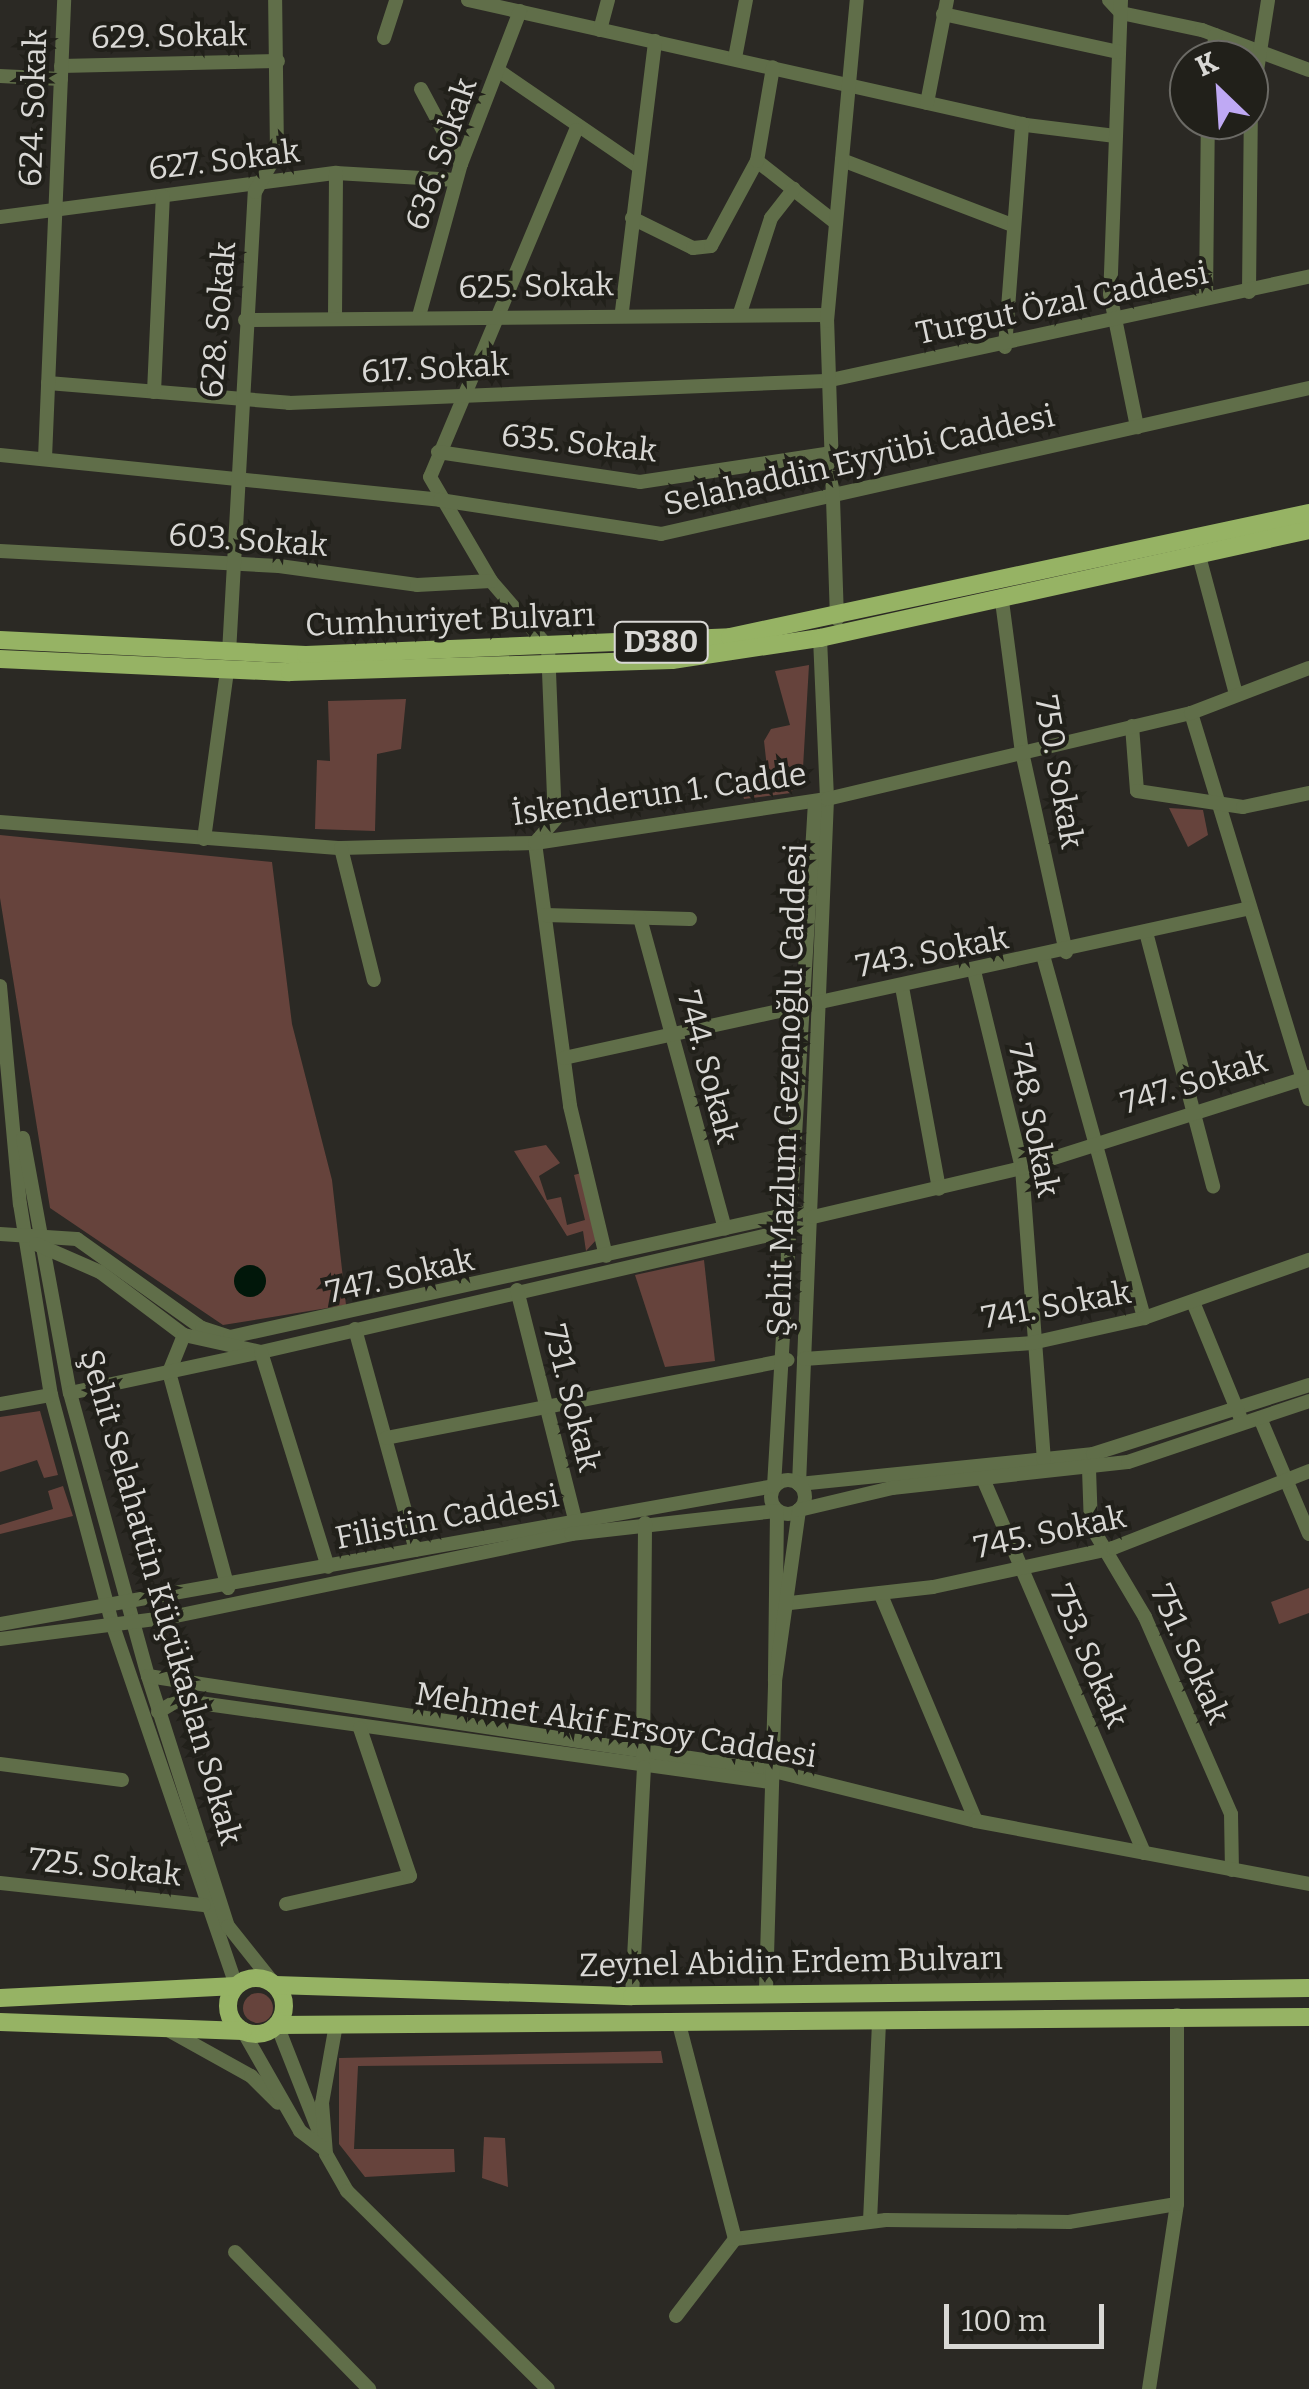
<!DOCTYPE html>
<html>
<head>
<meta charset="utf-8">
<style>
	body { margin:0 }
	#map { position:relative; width:1309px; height:2389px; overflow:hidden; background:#2b2924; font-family:Bitter,serif }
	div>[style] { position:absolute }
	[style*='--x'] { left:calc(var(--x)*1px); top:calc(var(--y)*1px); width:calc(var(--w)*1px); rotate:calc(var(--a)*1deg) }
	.green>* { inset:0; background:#66433c }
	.round { border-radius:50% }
	.water>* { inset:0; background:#01170a }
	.minor>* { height:14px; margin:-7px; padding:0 7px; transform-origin:7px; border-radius:7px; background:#606e49 }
	.minor>.ring { margin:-7px; padding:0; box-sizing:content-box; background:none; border:14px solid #606e49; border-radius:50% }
	.major>* { height:18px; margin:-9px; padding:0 9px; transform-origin:9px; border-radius:9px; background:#96b364 }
	.major>.ring { margin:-9px; padding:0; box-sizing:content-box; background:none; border:18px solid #96b364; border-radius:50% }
	span { translate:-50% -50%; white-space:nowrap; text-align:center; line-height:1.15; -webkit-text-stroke:8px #21201a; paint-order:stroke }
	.shield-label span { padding:2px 8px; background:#21201a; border:2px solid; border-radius:8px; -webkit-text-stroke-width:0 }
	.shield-label { font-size:30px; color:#d9d8d5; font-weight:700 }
	.street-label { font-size:32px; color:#d9d8d5 }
	.north { position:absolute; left:1169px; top:40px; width:100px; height:100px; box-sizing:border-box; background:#21201a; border:2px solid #6b6a65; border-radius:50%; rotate:335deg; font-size:28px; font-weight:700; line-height:40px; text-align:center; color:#d9d8d5 }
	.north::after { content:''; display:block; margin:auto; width:35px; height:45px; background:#bfa9f4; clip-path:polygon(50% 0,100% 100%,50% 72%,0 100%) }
	.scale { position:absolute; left:944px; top:2304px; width:160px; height:45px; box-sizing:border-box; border:5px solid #d9d8d5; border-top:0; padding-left:12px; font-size:30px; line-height:35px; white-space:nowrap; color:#d9d8d5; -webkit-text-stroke:8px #21201a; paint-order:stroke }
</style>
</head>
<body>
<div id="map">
	<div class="green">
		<i style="clip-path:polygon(809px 665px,803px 768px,791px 793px,744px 799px,739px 779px,768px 777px,764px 741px,771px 729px,790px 725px,775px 671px)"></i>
		<i style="clip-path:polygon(406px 699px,401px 749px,377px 754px,375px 831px,315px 829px,317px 760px,330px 761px,328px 701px)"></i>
		<i style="clip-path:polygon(1169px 808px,1203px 810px,1208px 835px,1188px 847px)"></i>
		<i style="clip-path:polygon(0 835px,272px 862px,292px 1024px,332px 1180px,346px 1305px,223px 1325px,50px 1208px,0 898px)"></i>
		<i style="clip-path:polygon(546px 1145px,560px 1163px,539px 1176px,547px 1200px,561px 1197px,567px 1225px,585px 1220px,574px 1175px,581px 1173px,597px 1239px,586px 1251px,583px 1231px,567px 1236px,514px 1151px)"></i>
		<i style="clip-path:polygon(704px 1260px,715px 1361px,665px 1367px,635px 1275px)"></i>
		<i style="clip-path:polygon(40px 1411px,58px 1475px,44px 1478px,37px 1460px,0 1472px,0 1417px)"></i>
		<i style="clip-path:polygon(63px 1486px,73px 1516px,0 1534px,0 1525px,53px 1509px,48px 1491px)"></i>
		<i style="clip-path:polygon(1309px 1588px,1309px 1613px,1279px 1624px,1271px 1602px)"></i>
		<i class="round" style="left:243px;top:1993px;width:30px;height:30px"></i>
		<i style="clip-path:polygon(661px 2051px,663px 2063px,358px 2066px,354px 2149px,454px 2149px,455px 2172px,365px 2177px,339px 2144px,339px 2058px)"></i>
		<i style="clip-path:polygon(484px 2137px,505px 2138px,508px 2187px,482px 2178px)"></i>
	</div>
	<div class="water">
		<i class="round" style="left:234px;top:1265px;width:32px;height:32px"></i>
	</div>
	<div class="minor">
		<i style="--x:468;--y:0;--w:572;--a:12.63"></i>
		<i style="--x:1026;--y:125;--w:90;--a:7"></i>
		<i style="--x:1109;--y:0;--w:18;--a:47"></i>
		<i style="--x:1121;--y:13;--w:83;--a:11.9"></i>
		<i style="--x:1202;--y:30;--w:114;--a:20.5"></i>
		<i style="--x:1121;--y:0;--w:294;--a:92.1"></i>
		<i style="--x:1110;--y:294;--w:136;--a:78.5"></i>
		<i style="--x:943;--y:14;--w:180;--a:12.2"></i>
		<i style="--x:600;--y:30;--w:31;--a:-75"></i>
		<i style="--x:384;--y:38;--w:40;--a:-72"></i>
		<i style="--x:735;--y:58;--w:59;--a:-79.3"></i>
		<i style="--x:1213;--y:60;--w:25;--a:-85"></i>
		<i style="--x:61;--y:66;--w:217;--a:-1.3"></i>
		<i style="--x:499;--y:71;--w:168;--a:34.4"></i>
		<i style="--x:0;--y:76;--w:61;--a:2.8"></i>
		<i style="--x:421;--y:89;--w:85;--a:61.9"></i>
		<i style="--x:927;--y:103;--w:105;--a:-79"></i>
		<i style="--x:576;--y:130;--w:376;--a:112.8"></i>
		<i style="--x:430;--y:477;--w:121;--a:59.6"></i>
		<i style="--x:491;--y:581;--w:87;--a:49.2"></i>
		<i style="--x:548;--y:647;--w:173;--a:87.7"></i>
		<i style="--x:555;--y:820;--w:30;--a:131"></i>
		<i style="--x:535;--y:843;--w:265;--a:82.4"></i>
		<i style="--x:570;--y:1106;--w:154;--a:76.5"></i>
		<i style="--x:842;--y:160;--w:180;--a:20.9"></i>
		<i style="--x:757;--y:161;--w:100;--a:38.1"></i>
		<i style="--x:0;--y:217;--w:339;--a:-7.5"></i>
		<i style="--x:336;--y:173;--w:120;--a:3.3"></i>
		<i style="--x:632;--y:218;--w:68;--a:26.2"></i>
		<i style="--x:693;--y:248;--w:18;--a:-6"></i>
		<i style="--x:711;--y:246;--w:97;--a:-61.6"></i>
		<i style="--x:757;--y:161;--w:95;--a:-80.3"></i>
		<i style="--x:1249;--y:292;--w:183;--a:-89.4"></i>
		<i style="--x:1251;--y:109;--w:110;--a:-81.1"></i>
		<i style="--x:1206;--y:298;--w:178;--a:-89.4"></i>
		<i style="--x:622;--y:311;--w:272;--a:-83"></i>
		<i style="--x:740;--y:313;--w:100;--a:-71.9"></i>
		<i style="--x:771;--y:218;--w:37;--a:-52"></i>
		<i style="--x:419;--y:316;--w:158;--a:-74.6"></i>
		<i style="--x:461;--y:164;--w:164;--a:-68.9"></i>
		<i style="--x:335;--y:318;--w:145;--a:-89.6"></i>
		<i style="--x:245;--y:320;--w:582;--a:-0.49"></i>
		<i style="--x:1005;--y:347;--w:224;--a:-85.6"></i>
		<i style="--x:48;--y:383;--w:242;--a:4.7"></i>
		<i style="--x:289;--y:403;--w:537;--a:-2.35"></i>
		<i style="--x:826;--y:381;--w:494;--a:-12.2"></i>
		<i style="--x:154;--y:392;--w:196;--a:-87.4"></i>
		<i style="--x:438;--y:452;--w:204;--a:8.4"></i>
		<i style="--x:640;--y:482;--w:194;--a:-8.6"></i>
		<i style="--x:0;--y:455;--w:442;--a:5.8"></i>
		<i style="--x:440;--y:500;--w:224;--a:8.7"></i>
		<i style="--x:661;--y:534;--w:664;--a:-12.7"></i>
		<i style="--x:45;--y:458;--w:458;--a:-87.6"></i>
		<i style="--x:0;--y:551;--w:279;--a:3.1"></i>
		<i style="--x:279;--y:566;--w:139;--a:7.8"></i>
		<i style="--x:417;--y:585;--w:74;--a:-3.1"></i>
		<i style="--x:1199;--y:556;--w:143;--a:75"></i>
		<i style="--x:1002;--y:601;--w:152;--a:82.5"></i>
		<i style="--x:1022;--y:752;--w:205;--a:77.6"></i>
		<i style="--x:837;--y:619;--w:298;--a:-91.9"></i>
		<i style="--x:827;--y:321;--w:322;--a:-84.7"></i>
		<i style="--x:820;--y:638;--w:161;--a:87.5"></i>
		<i style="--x:827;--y:799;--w:686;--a:92.34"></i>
		<i style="--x:799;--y:1484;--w:296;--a:-5.8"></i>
		<i style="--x:1093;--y:1454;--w:227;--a:-17.7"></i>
		<i style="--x:229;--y:653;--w:462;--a:-86.8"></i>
		<i style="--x:255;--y:192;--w:45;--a:-60.6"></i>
		<i style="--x:277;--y:153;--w:153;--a:-90.7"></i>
		<i style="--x:1191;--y:713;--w:404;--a:73"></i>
		<i style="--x:1132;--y:726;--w:65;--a:85.6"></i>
		<i style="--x:1137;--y:791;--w:107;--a:8.6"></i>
		<i style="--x:1243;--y:807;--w:67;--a:-12"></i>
		<i style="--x:0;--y:822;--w:342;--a:4.4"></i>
		<i style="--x:341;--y:848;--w:194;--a:-1.5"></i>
		<i style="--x:535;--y:843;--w:295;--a:-8.6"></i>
		<i style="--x:827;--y:799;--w:374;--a:-13.3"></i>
		<i style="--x:1191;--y:713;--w:126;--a:-20.9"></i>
		<i style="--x:204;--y:839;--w:170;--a:-82.2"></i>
		<i style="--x:341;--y:848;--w:136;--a:76"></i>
		<i style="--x:545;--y:915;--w:145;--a:1.6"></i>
		<i style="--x:640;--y:918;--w:322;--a:74.7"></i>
		<i style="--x:1147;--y:936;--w:259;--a:75.2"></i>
		<i style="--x:1044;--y:959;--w:373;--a:74.4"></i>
		<i style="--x:974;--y:971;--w:203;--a:76.3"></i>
		<i style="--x:1022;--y:1168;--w:293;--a:85.7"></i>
		<i style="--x:0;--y:986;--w:219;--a:84.8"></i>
		<i style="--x:20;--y:1204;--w:193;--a:80.8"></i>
		<i style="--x:51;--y:1395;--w:236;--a:75"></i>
		<i style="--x:112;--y:1623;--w:384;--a:71.1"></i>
		<i style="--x:902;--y:987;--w:205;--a:79.6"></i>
		<i style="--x:564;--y:1058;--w:702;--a:-12.33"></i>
		<i style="--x:23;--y:1138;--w:259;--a:79.6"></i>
		<i style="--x:70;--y:1393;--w:294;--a:74.6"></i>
		<i style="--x:148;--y:1676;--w:262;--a:72.3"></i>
		<i style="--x:228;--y:1926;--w:75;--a:51.5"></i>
		<i style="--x:813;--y:1217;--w:215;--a:-13.2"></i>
		<i style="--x:1022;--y:1168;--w:301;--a:-17.6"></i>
		<i style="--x:0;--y:1234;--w:77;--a:3.7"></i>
		<i style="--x:77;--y:1239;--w:153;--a:35.5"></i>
		<i style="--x:202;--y:1328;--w:29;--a:18"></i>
		<i style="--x:230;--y:1337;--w:582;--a:-12.41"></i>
		<i style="--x:36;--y:1244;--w:70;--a:23.6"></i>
		<i style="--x:100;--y:1272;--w:105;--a:36.9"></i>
		<i style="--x:184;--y:1335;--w:79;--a:12.4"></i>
		<i style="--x:261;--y:1352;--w:552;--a:-12.98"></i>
		<i style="--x:517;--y:1290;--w:237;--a:75.8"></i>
		<i style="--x:1193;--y:1302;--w:126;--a:67.7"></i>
		<i style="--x:355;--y:1329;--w:229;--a:74.6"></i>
		<i style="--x:184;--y:1335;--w:40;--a:112"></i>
		<i style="--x:169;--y:1372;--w:224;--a:74.7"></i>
		<i style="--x:804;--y:1359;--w:229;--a:-4"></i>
		<i style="--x:1032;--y:1343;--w:115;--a:-12.6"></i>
		<i style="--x:1144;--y:1318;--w:175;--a:-19.4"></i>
		<i style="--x:70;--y:1393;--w:195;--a:-12.1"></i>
		<i style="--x:261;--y:1352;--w:225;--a:72.7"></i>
		<i style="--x:0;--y:1404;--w:52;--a:-10"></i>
		<i style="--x:1260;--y:1418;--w:126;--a:67.1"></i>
		<i style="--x:386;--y:1438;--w:409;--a:-11"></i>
		<i style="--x:1089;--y:1469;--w:57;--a:88"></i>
		<i style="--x:1091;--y:1526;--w:106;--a:59.3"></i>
		<i style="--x:1145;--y:1617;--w:215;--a:66.4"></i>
		<i style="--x:1231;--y:1814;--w:56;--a:89"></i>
		<i class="ring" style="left:771px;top:1480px;width:20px;height:20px"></i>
		<i style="--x:984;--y:1481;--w:405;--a:66.7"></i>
		<i style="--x:881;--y:1595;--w:245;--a:67.2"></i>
		<i style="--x:790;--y:1603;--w:144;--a:-6.4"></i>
		<i style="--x:933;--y:1587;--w:184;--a:-12.2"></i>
		<i style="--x:1113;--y:1548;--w:211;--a:-21.4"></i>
		<i style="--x:0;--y:1624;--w:786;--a:-10.11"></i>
		<i style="--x:774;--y:1486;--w:686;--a:-86.57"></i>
		<i style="--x:0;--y:1639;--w:172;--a:-7.3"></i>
		<i style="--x:171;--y:1617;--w:409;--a:-11.7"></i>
		<i style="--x:571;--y:1534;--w:207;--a:-6.4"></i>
		<i style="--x:777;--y:1511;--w:170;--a:90.7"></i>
		<i style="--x:775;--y:1681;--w:173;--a:-82"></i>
		<i style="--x:799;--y:1510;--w:96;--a:-13.3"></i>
		<i style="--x:892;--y:1488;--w:237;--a:-6.3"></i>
		<i style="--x:1128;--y:1462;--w:191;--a:-18.6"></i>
		<i style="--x:148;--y:1676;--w:629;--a:8.59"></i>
		<i style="--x:770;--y:1770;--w:212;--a:13.9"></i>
		<i style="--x:976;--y:1821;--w:339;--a:10.7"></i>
		<i style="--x:158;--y:1712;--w:23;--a:-31"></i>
		<i style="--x:178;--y:1700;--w:598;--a:7.89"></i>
		<i style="--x:643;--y:1757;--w:234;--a:-89.5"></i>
		<i style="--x:0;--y:1764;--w:123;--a:7.5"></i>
		<i style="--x:0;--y:1883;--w:205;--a:6.2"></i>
		<i style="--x:286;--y:1904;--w:127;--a:-12.7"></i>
		<i style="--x:410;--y:1876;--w:156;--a:-108.7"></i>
		<i style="--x:766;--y:1989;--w:308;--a:-88.3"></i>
		<i style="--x:632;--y:1996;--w:229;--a:-87"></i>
		<i style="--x:277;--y:2025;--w:112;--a:68.5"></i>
		<i style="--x:168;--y:2030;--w:95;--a:29"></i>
		<i style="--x:251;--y:2076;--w:38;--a:45"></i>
		<i style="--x:335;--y:2030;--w:74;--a:100.1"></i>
		<i style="--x:322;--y:2103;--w:51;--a:85.5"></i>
		<i style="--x:326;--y:2154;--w:43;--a:60.4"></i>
		<i style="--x:347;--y:2191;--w:282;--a:44.6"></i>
		<i style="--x:243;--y:2031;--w:115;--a:60.3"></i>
		<i style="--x:300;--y:2131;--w:31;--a:37"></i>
		<i style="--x:870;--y:2221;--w:198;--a:-87.4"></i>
		<i style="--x:735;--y:2239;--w:152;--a:-7.2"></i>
		<i style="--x:886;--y:2220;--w:183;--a:0.6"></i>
		<i style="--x:1069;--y:2222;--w:109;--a:-9.5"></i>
		<i style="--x:235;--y:2252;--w:192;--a:45.6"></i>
		<i style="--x:676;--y:2316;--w:97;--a:-52.5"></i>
		<i style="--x:735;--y:2239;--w:226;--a:-104.6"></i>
		<i style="--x:1149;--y:2389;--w:187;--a:-81.4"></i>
		<i style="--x:1177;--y:2204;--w:189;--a:-90"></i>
	</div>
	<div class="major">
		<i style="--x:0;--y:640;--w:306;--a:2.8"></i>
		<i style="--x:306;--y:655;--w:424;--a:-2.4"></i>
		<i style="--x:730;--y:637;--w:592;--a:-12.09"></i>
		<i style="--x:0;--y:659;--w:290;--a:2.6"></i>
		<i style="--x:290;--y:672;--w:382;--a:-1.8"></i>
		<i style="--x:672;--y:660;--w:150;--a:-8.5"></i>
		<i style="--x:820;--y:638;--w:501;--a:-12.45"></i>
		<i class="ring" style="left:228px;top:1978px;width:38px;height:38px"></i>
		<i style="--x:275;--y:1985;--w:357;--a:1.8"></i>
		<i style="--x:632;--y:1996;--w:677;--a:-0.68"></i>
		<i style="--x:0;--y:1998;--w:236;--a:-2.9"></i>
		<i style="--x:0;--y:2022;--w:243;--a:2.1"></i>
		<i style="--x:277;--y:2025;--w:1032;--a:-0.44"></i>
	</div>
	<div class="shield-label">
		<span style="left:661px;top:642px">D380</span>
	</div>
	<div class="street-label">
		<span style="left:169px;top:36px;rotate:-1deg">629. Sokak</span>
		<span style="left:33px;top:108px;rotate:-88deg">624. Sokak</span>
		<span style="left:441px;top:154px;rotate:-71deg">636. Sokak</span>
		<span style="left:224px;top:160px;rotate:-7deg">627. Sokak</span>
		<span style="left:536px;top:286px;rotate:-1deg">625. Sokak</span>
		<span style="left:1062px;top:303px;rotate:-12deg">Turgut Özal Caddesi</span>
		<span style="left:218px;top:320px;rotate:-85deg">628. Sokak</span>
		<span style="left:435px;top:368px;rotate:-3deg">617. Sokak</span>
		<span style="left:579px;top:443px;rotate:6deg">635. Sokak</span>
		<span style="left:859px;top:460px;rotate:-13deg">Selahaddin Eyyübi Caddesi</span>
		<span style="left:248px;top:540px;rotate:4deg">603. Sokak</span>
		<span style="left:450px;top:620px;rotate:-2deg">Cumhuriyet Bulvarı</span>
		<span style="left:1059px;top:772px;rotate:80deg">750. Sokak</span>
		<span style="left:659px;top:794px;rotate:-8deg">İskenderun 1. Cadde</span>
		<span style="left:932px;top:952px;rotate:-11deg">743. Sokak</span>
		<span style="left:708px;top:1067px;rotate:75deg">744. Sokak</span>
		<span style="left:1194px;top:1082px;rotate:-17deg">747. Sokak</span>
		<span style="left:787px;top:1090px;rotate:-88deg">Şehit Mazlum Gezenoğlu Caddesi</span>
		<span style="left:1034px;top:1120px;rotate:79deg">748. Sokak</span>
		<span style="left:400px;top:1276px;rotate:-13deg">747. Sokak</span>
		<span style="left:1056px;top:1305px;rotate:-10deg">741. Sokak</span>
		<span style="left:572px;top:1398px;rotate:76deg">731. Sokak</span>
		<span style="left:447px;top:1517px;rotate:-11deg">Filistin Caddesi</span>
		<span style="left:1050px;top:1532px;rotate:-12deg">745. Sokak</span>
		<span style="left:161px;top:1597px;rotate:74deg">Şehit Selahattin Küçükaslan Sokak</span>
		<span style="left:1190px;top:1654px;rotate:66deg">751. Sokak</span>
		<span style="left:1089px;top:1656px;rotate:67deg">753. Sokak</span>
		<span style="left:616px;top:1725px;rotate:9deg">Mehmet Akif Ersoy Caddesi</span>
		<span style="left:105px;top:1867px;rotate:6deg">725. Sokak</span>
		<span style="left:791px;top:1962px;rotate:-1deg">Zeynel Abidin Erdem Bulvarı</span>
	</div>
	<div class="north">K</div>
	<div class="scale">100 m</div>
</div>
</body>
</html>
